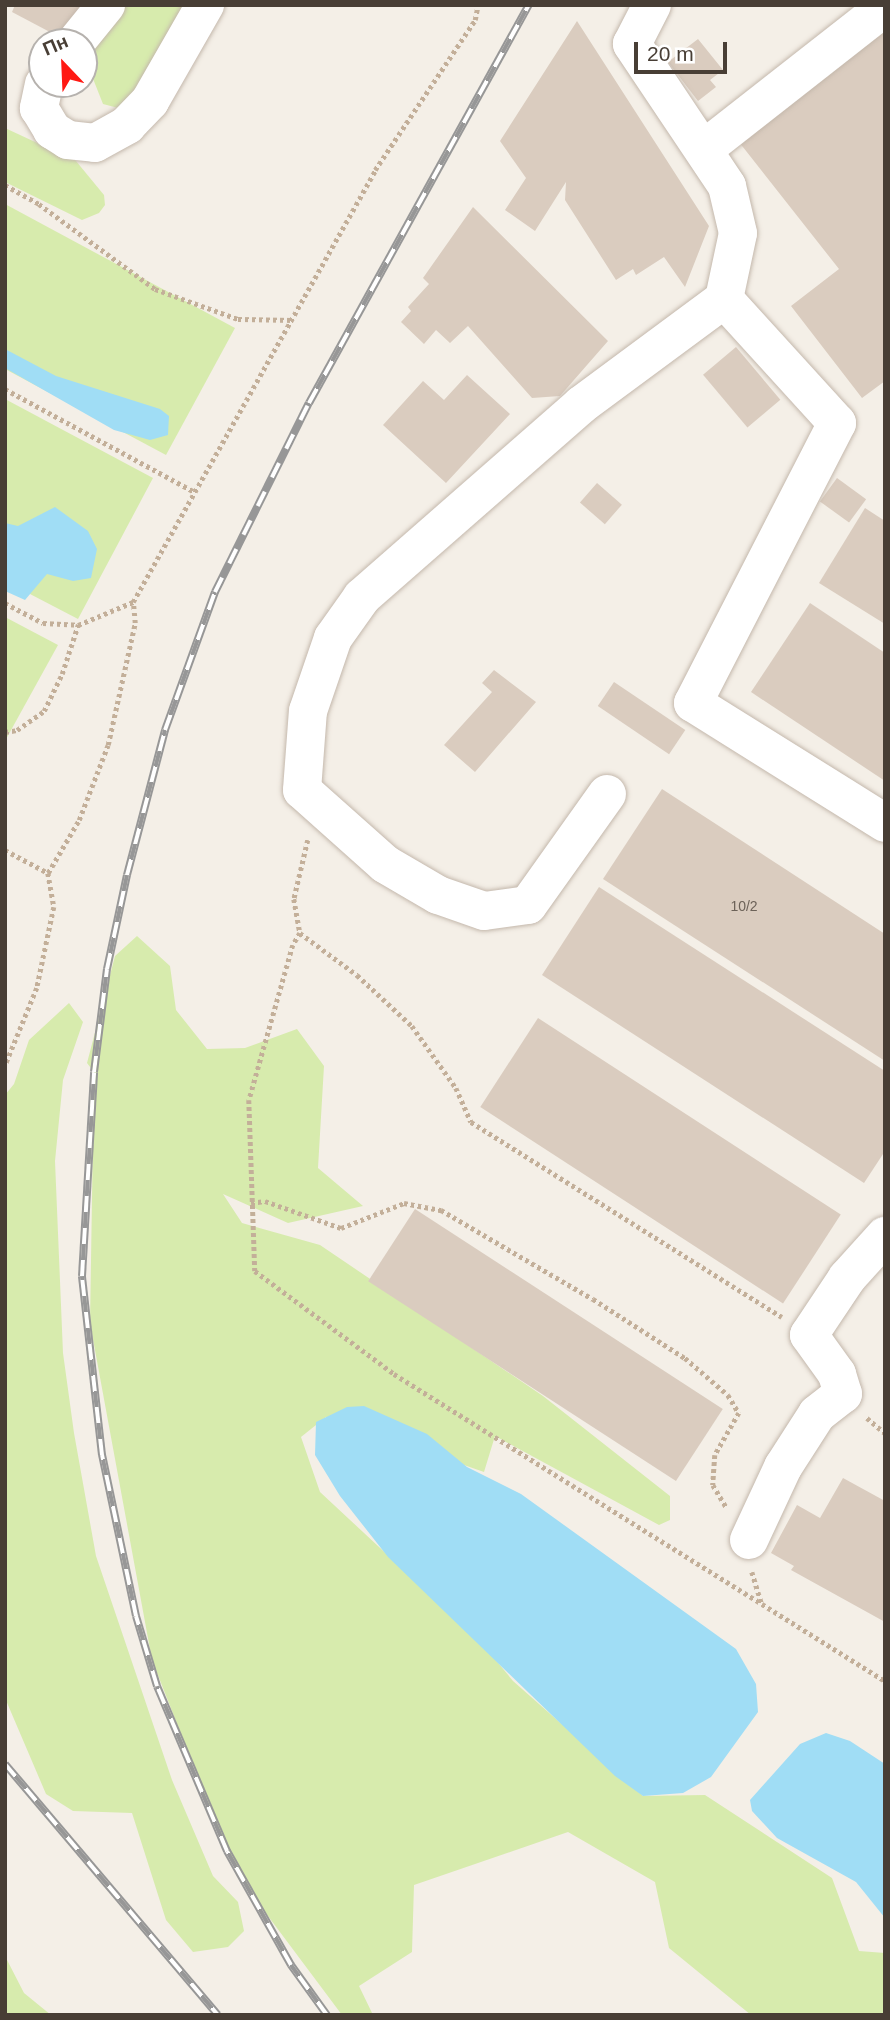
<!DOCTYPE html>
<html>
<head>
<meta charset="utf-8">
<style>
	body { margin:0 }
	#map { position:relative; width:890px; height:2020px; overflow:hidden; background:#f4efe7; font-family:Arial,sans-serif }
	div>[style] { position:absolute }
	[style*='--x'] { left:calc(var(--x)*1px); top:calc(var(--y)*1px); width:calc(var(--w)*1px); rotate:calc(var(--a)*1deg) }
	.green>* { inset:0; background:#d7ebad }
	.water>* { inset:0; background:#a0ddf5 }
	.building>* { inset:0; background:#daccbf; transform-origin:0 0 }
	.path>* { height:4.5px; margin-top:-2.25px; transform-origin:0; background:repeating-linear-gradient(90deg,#c3af99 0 3.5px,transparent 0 7px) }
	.roads { filter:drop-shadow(0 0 2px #c4b8ac) drop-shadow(0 0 2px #c4b8ac) }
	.minor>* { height:38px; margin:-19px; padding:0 19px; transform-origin:19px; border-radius:19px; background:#fff }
	.rail>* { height:8px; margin-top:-4px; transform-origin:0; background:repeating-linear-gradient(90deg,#fff 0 16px,#979797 0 32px); box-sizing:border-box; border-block:2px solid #979797 }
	span { translate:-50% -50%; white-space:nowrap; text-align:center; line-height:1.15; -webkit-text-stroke:7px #fff; paint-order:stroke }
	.number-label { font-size:14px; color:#6c6258 }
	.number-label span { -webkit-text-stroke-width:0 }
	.frame { position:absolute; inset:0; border:7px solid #483e35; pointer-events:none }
	.north { position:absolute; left:28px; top:28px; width:70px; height:70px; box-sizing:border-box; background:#fff; border:2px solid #b6b2ae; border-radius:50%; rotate:337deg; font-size:19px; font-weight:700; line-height:28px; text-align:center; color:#483e35 }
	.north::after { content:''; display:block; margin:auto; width:24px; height:32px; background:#ff1913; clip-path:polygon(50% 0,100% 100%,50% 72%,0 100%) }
	.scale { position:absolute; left:634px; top:42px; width:93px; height:32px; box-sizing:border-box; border:4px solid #483e35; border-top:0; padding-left:9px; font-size:21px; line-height:24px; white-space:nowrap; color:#483e35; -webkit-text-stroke:5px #fff; paint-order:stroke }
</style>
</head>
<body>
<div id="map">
	<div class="green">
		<i style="clip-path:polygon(114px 5px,183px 5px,171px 42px,122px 109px,103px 104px,84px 56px)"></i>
		<i style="clip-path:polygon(5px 128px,76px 161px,104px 195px,105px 205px,99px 213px,82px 220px,5px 182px)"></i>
		<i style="clip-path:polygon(5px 204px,235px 328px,166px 455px,5px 369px)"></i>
		<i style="clip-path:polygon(5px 399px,153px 478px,78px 619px,5px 581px)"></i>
		<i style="clip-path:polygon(5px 617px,58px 645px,5px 741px)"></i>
		<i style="clip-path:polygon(137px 936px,170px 966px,176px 1010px,207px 1049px,245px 1048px,297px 1029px,324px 1066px,318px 1168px,363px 1206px,288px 1223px,223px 1194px,242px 1223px,320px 1245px,543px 1396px,670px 1496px,670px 1520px,659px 1525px,495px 1436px,484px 1472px,326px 1417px,301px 1437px,320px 1492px,480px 1641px,513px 1681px,643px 1796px,705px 1795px,832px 1878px,859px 1951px,885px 1953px,885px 2015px,751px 2015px,669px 1948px,655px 1882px,568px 1832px,414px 1885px,412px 1952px,359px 1986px,373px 2015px,342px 2015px,244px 1884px,227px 1851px,152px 1660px,90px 1323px,94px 1072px,87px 1063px,115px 956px)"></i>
		<i style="clip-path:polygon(69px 1003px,83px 1022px,63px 1080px,55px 1161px,63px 1353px,74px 1433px,96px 1556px,172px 1780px,213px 1876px,238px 1902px,244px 1931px,228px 1947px,193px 1952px,166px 1920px,132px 1813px,73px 1811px,46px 1794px,5px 1698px,5px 1095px,14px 1084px,29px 1040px)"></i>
		<i style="clip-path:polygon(5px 1956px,24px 1993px,51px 2015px,5px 2015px)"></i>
	</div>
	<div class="water">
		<i style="clip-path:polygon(5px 349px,56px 376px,160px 409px,169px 416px,168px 435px,150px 440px,114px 430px,5px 368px)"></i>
		<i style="clip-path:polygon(55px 507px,88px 531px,97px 549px,91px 578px,73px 581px,47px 574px,25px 600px,5px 591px,5px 523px,18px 526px)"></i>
		<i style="clip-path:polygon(364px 1406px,427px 1434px,467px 1467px,521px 1494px,736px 1649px,756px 1684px,758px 1712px,711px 1777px,683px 1793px,643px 1796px,615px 1776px,388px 1557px,340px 1496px,315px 1455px,316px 1422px,347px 1407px)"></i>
		<i style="clip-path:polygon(826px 1733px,850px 1741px,885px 1764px,885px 1918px,856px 1882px,777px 1838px,752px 1811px,750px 1800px,800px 1744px)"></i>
	</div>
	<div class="building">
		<i style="clip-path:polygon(15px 5px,82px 5px,65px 40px,12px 12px)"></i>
		<i style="clip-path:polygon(577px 21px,709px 226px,685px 287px,664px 257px,636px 275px,633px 269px,616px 280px,565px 200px,566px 182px,535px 231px,505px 210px,526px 178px,500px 141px)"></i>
		<i style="clip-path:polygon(885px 28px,885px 381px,862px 398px,791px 306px,839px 269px,739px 142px)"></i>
		<i style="clip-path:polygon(698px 39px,723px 70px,710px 80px,716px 87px,698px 101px,668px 62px)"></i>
		<i style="clip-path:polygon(473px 207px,608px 341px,560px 396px,532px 398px,468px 326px,450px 343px,436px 330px,424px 344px,401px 322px,411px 311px,408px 307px,429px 284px,423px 278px)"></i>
		<i style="left:736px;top:347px;width:69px;height:43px;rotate:50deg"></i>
		<i style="clip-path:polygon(467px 375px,510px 414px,446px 483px,383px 425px,423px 381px,444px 400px)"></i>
		<i style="left:837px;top:478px;width:36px;height:29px;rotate:36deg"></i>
		<i style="left:597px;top:483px;width:33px;height:26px;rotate:41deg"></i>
		<i style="clip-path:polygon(865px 508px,885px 521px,885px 624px,819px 583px)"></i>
		<i style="clip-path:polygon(810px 603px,885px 653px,885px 781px,751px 692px)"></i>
		<i style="clip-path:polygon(494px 670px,536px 702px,475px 772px,444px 745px,492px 692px,482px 683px)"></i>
		<i style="left:614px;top:682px;width:86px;height:29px;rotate:34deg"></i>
		<i style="clip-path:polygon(662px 789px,885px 934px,885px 1061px,603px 879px)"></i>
		<i style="clip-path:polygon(599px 887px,885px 1071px,885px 1151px,864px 1183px,542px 975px)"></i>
		<i style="left:538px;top:1018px;width:361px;height:106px;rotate:33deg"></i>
		<i style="left:415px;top:1209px;width:367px;height:86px;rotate:33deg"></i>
		<i style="clip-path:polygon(843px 1478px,885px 1501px,885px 1622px,791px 1570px,794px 1566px,771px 1553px,797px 1505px,820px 1518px)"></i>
	</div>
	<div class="path">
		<i style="--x:5;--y:185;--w:39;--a:29"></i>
		<i style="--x:39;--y:204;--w:144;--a:36.2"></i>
		<i style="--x:155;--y:289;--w:88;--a:19.9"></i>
		<i style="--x:238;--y:319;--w:55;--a:1"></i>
		<i style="--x:5;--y:389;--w:216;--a:28.5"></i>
		<i style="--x:5;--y:603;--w:43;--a:27.8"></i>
		<i style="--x:43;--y:623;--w:35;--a:3"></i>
		<i style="--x:78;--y:625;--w:60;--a:-22.7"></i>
		<i style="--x:133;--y:602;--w:495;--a:-60.7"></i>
		<i style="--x:375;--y:170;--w:180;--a:-56.3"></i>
		<i style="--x:475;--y:20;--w:15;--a:-79"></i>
		<i style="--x:5;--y:732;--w:12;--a:-9"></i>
		<i style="--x:17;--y:730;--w:33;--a:-35"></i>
		<i style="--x:44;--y:711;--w:41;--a:-64.1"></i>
		<i style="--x:62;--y:674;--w:52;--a:-71.9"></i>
		<i style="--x:308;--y:840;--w:61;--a:103.3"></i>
		<i style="--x:294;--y:899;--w:35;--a:80"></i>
		<i style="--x:300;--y:933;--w:71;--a:36.4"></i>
		<i style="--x:357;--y:975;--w:75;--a:42.8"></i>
		<i style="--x:412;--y:1026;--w:76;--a:54.6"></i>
		<i style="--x:456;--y:1088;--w:37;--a:66"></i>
		<i style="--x:471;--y:1122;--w:367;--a:32.1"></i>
		<i style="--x:5;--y:850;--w:49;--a:28.1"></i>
		<i style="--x:48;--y:873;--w:35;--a:80"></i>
		<i style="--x:54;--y:907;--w:83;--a:101.9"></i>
		<i style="--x:37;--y:988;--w:84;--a:112.3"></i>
		<i style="--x:48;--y:873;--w:61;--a:-59.7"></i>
		<i style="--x:79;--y:820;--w:80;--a:-68.9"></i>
		<i style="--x:108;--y:745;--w:125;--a:-77.5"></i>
		<i style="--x:135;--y:623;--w:21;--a:-95"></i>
		<i style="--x:300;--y:933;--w:14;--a:120"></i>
		<i style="--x:293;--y:945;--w:161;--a:105.8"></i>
		<i style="--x:249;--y:1100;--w:171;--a:88"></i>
		<i style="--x:255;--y:1271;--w:173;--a:36.5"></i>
		<i style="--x:394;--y:1374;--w:434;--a:32"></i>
		<i style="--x:251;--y:1203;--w:14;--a:-8"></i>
		<i style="--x:265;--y:1201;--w:81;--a:19.6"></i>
		<i style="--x:341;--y:1228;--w:68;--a:-21.6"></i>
		<i style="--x:404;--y:1203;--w:38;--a:11"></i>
		<i style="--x:441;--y:1210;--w:176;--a:30.4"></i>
		<i style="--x:593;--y:1299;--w:109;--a:32.7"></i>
		<i style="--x:685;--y:1358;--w:57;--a:40.7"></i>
		<i style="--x:728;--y:1395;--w:21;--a:59"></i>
		<i style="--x:739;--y:1413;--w:48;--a:119.7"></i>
		<i style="--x:715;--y:1455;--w:30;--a:94"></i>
		<i style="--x:713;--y:1485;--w:26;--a:59"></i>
		<i style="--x:867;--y:1418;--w:23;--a:40"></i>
		<i style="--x:752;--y:1572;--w:34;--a:73"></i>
		<i style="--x:762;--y:1604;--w:145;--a:32"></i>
	</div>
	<div class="roads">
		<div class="minor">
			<i style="--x:76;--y:42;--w:48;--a:-51"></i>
			<i style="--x:44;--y:84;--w:25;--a:102"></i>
			<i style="--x:39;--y:108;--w:26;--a:59"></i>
			<i style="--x:52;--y:130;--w:19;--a:32"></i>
			<i style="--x:68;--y:140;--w:27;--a:6"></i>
			<i style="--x:95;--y:143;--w:37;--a:-29"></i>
			<i style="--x:127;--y:125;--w:33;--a:-46"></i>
			<i style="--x:150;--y:101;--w:111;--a:-60.2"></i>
			<i style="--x:704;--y:149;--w:230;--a:-38.1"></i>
			<i style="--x:724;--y:299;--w:168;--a:47.7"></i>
			<i style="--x:837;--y:423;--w:315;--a:117.2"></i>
			<i style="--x:693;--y:703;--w:226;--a:32"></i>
			<i style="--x:607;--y:794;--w:136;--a:125.4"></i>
			<i style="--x:528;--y:905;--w:44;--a:172.2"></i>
			<i style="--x:484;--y:911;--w:49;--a:-160.8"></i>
			<i style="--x:438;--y:895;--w:61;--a:-149.7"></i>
			<i style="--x:385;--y:864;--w:111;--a:-138.3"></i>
			<i style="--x:302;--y:790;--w:79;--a:-85.7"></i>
			<i style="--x:308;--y:711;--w:77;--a:-71.1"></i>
			<i style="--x:333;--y:638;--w:50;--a:-54.7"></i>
			<i style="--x:362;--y:597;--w:291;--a:-41.2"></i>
			<i style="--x:581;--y:405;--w:178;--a:-36.5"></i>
			<i style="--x:724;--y:299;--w:67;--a:-78"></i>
			<i style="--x:738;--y:233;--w:48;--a:-103.2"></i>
			<i style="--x:727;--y:186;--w:171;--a:-123.8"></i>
			<i style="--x:632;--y:44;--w:44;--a:-62.9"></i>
			<i style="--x:749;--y:1540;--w:81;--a:-65"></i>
			<i style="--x:783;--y:1467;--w:63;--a:-57.3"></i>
			<i style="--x:817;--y:1414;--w:33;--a:-38"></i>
			<i style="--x:843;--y:1394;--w:21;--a:-107"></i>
			<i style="--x:837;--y:1374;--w:48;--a:-125.7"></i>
			<i style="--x:809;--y:1335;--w:69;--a:-56.3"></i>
			<i style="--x:847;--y:1278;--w:57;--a:-47.9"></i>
		</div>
	</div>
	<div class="rail">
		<i style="--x:5;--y:1764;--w:329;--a:49.7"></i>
		<i style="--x:327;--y:2015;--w:62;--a:-125.8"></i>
		<i style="--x:291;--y:1965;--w:131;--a:-119.3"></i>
		<i style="--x:227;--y:1851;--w:179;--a:-113"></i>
		<i style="--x:157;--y:1686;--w:73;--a:-106.7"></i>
		<i style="--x:136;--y:1616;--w:165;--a:-101.9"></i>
		<i style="--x:102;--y:1455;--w:180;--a:-96.4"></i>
		<i style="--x:82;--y:1276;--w:204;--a:-86.6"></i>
		<i style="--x:94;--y:1072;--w:104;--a:-82.8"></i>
		<i style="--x:107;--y:969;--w:96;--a:-78"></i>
		<i style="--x:127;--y:875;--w:150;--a:-75.3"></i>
		<i style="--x:165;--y:730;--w:147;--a:-70.1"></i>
		<i style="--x:215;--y:592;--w:211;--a:-63.6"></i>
		<i style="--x:309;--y:403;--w:455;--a:-61.1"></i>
	</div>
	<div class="number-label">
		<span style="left:744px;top:906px">10/2</span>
	</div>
	<div class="frame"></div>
	<div class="north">Пн</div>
	<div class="scale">20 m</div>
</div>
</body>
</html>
